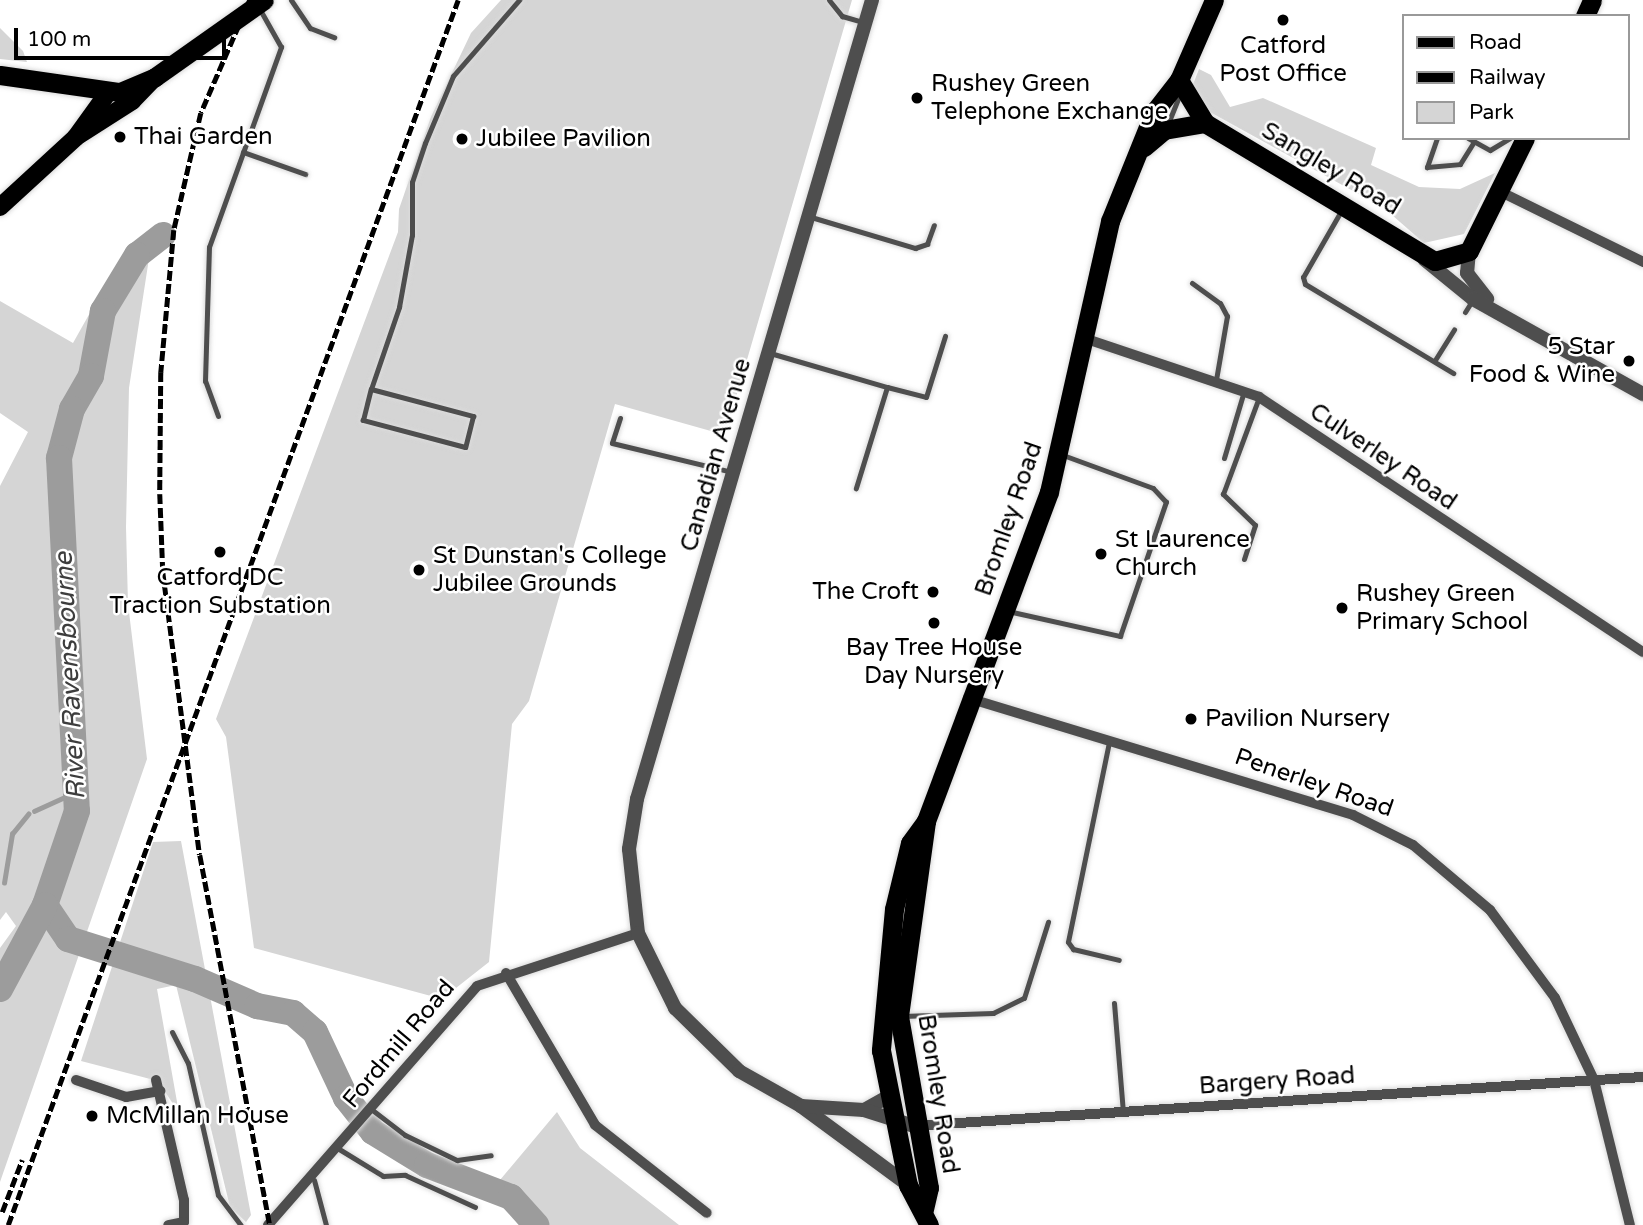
<!DOCTYPE html>
<html>
<head>
<meta charset="utf-8">
<style>
	body { margin:0 }
	#map { position:relative; width:1643px; height:1225px; overflow:hidden; background:#fff; font-family:"Varela Round",sans-serif }
	div>[style] { position:absolute }
	[style*='--x'] { left:calc(var(--x)*1px); top:calc(var(--y)*1px); width:calc(var(--w)*1px); rotate:calc(var(--a)*1deg) }
	.green>* { inset:0; background:#d5d5d5 }
	.stream>* { height:4.5px; margin:-2.25px; padding:0 2.25px; transform-origin:2.25px; border-radius:2.25px; background:#9c9c9c }
	.river>* { height:26px; margin:-13px; padding:0 13px; transform-origin:13px; border-radius:13px; background:#9c9c9c }
	.roads { filter:drop-shadow(0 0 2px #dbdbdb) drop-shadow(0 0 2px #dbdbdb) }
	.service>* { height:5px; margin:-2.5px; padding:0 2.5px; transform-origin:2.5px; border-radius:2.5px; background:#4e4e4e }
	.minor>* { height:10px; margin:-5px; padding:0 5px; transform-origin:5px; border-radius:5px; background:#4e4e4e }
	.tertiary>* { height:14px; margin:-7px; padding:0 7px; transform-origin:7px; border-radius:7px; background:#4e4e4e }
	.primary>* { height:18px; margin:-9px; padding:0 9px; transform-origin:9px; border-radius:9px; background:#000 }
	.trunk>* { height:19px; margin:-9.5px; padding:0 9.5px; transform-origin:9.5px; border-radius:9.5px; background:#000 }
	.rail>* { height:4.5px; margin-top:-2.25px; transform-origin:0; background:repeating-linear-gradient(90deg,#000 0 10px,transparent 0 13.5px) }
	.dots>* { width:19px; height:19px; translate:-50% -50%; box-sizing:border-box; border:4px solid #fff; border-radius:50% }
	span { translate:-50% -50%; white-space:nowrap; text-align:center; line-height:1.15; -webkit-text-stroke:5px #fff; paint-order:stroke }
	.poi-label { font-size:24px; color:#000 }
	.left { translate:0 -50%; text-align:left }
	.right { translate:-100% -50%; text-align:right }
	.street-label { font-size:24px; color:#000 }
	.water-label { font-size:26px; color:#3d3d3d; font-style:italic }
	.legend { position:absolute; left:1402px; top:14px; width:228px; height:126px; box-sizing:border-box; background:#fff; border:2px solid #999; margin:0; padding:9px 12px; list-style:none; font-size:21px; color:#000 }
	.legend li { display:flex; align-items:center; gap:14px; height:35px }
	.legend b { width:35px; border:2px solid #999 }
	.scale { position:absolute; left:14px; top:28px; width:212px; height:32px; box-sizing:border-box; border:4px solid #000; border-top:0; padding-left:9px; font-size:21px; line-height:24px; white-space:nowrap; color:#000; -webkit-text-stroke:5px #fff; paint-order:stroke }
</style>
</head>
<body>
<div id="map">
	<div class="green">
		<i style="clip-path:polygon(501px 0,852px 0,725px 435px,615px 404px,529px 701px,512px 724px,489px 962px,442px 999px,254px 948px,226px 737px,216px 719px,398px 232px,399px 209px,431px 117px,471px 33px)"></i>
		<i style="clip-path:polygon(0 28px,23px 51px,27px 62px,0 59px)"></i>
		<i style="clip-path:polygon(1199px 69px,1211px 75px,1230px 107px,1263px 98px,1376px 148px,1371px 165px,1419px 187px,1460px 189px,1495px 173px,1464px 234px,1424px 243px,1384px 208px,1199px 106px,1192px 87px)"></i>
		<i style="clip-path:polygon(154px 226px,129px 388px,126px 527px,128px 604px,147px 759px,0 1182px,0 948px,16px 926px,6px 912px,0 920px,0 486px,28px 432px,0 413px,0 301px,73px 343px,109px 279px)"></i>
		<i style="clip-path:polygon(181px 841px,251px 1215px,246px 1222px,230px 1207px,176px 985px,157px 989px,179px 1113px,158px 1081px,81px 1061px,153px 842px)"></i>
		<i style="clip-path:polygon(557px 1112px,580px 1148px,679px 1225px,543px 1225px,526px 1203px,495px 1186px)"></i>
	</div>
	<div class="stream">
		<i style="--x:34;--y:811;--w:46;--a:-24.3"></i>
		<i style="--x:4;--y:883;--w:50;--a:-80.7"></i>
		<i style="--x:12;--y:834;--w:26;--a:-51"></i>
	</div>
	<div class="river">
		<i style="--x:163;--y:235;--w:33;--a:142"></i>
		<i style="--x:137;--y:255;--w:66;--a:121.3"></i>
		<i style="--x:103;--y:311;--w:66;--a:100.5"></i>
		<i style="--x:91;--y:376;--w:38;--a:120"></i>
		<i style="--x:72;--y:409;--w:51;--a:104.9"></i>
		<i style="--x:59;--y:458;--w:353;--a:87.1"></i>
		<i style="--x:77;--y:811;--w:99;--a:108.8"></i>
		<i style="--x:45;--y:905;--w:41;--a:55.9"></i>
		<i style="--x:68;--y:939;--w:133;--a:17.5"></i>
		<i style="--x:195;--y:979;--w:68;--a:23.5"></i>
		<i style="--x:257;--y:1006;--w:37;--a:11"></i>
		<i style="--x:293;--y:1013;--w:29;--a:41"></i>
		<i style="--x:315;--y:1032;--w:73;--a:64.8"></i>
		<i style="--x:346;--y:1098;--w:43;--a:51.5"></i>
		<i style="--x:373;--y:1132;--w:63;--a:31.4"></i>
		<i style="--x:427;--y:1165;--w:90;--a:20.9"></i>
		<i style="--x:511;--y:1197;--w:38;--a:48"></i>
		<i style="--x:0;--y:989;--w:95;--a:-61.8"></i>
	</div>
	<div class="roads">
		<div class="service">
			<i style="--x:291;--y:0;--w:34;--a:56"></i>
			<i style="--x:310;--y:28;--w:26;--a:21"></i>
			<i style="--x:829;--y:0;--w:21;--a:51"></i>
			<i style="--x:842;--y:16;--w:22;--a:16"></i>
			<i style="--x:1167;--y:126;--w:35;--a:-68"></i>
			<i style="--x:1437;--y:138;--w:31;--a:109"></i>
			<i style="--x:1427;--y:167;--w:33;--a:-5"></i>
			<i style="--x:1460;--y:164;--w:25;--a:-58"></i>
			<i style="--x:1468;--y:138;--w:25;--a:29"></i>
			<i style="--x:1490;--y:150;--w:23;--a:-31"></i>
			<i style="--x:243;--y:152;--w:66;--a:19.5"></i>
			<i style="--x:1341;--y:211;--w:76;--a:119.9"></i>
			<i style="--x:1303;--y:277;--w:7;--a:74"></i>
			<i style="--x:1305;--y:284;--w:173;--a:31"></i>
			<i style="--x:811;--y:217;--w:109;--a:16.6"></i>
			<i style="--x:915;--y:248;--w:13;--a:-18"></i>
			<i style="--x:927;--y:244;--w:20;--a:-70"></i>
			<i style="--x:1192;--y:283;--w:34;--a:36"></i>
			<i style="--x:1220;--y:303;--w:15;--a:62"></i>
			<i style="--x:1227;--y:316;--w:65;--a:99.8"></i>
			<i style="--x:1465;--y:312;--w:13;--a:-58"></i>
			<i style="--x:770;--y:353;--w:122;--a:16.2"></i>
			<i style="--x:887;--y:387;--w:106;--a:107.1"></i>
			<i style="--x:1435;--y:360;--w:36;--a:-58"></i>
			<i style="--x:887;--y:387;--w:40;--a:14.4"></i>
			<i style="--x:926;--y:397;--w:64;--a:-72.7"></i>
			<i style="--x:371;--y:389;--w:106;--a:14.8"></i>
			<i style="--x:473;--y:416;--w:32;--a:104"></i>
			<i style="--x:465;--y:447;--w:106;--a:-165.2"></i>
			<i style="--x:363;--y:420;--w:32;--a:-76"></i>
			<i style="--x:371;--y:389;--w:87;--a:-71.1"></i>
			<i style="--x:399;--y:307;--w:73;--a:-79.8"></i>
			<i style="--x:412;--y:235;--w:53;--a:-90"></i>
			<i style="--x:412;--y:182;--w:41;--a:-71.6"></i>
			<i style="--x:425;--y:143;--w:73;--a:-67.3"></i>
			<i style="--x:453;--y:76;--w:101;--a:-49"></i>
			<i style="--x:218;--y:416;--w:37;--a:-110"></i>
			<i style="--x:205;--y:381;--w:134;--a:-88.3"></i>
			<i style="--x:209;--y:247;--w:213;--a:-70.2"></i>
			<i style="--x:281;--y:47;--w:45;--a:-119.4"></i>
			<i style="--x:620;--y:418;--w:26;--a:108"></i>
			<i style="--x:612;--y:443;--w:123;--a:13.6"></i>
			<i style="--x:1224;--y:458;--w:70;--a:-73.4"></i>
			<i style="--x:1244;--y:559;--w:36;--a:-72"></i>
			<i style="--x:1255;--y:525;--w:45;--a:-135.9"></i>
			<i style="--x:1223;--y:494;--w:103;--a:-69.6"></i>
			<i style="--x:1008;--y:611;--w:115;--a:12.6"></i>
			<i style="--x:1120;--y:636;--w:142;--a:-71.1"></i>
			<i style="--x:1166;--y:502;--w:19;--a:-133"></i>
			<i style="--x:1153;--y:488;--w:96;--a:-159.9"></i>
			<i style="--x:1109;--y:742;--w:204;--a:101.6"></i>
			<i style="--x:1068;--y:942;--w:9;--a:54"></i>
			<i style="--x:1073;--y:949;--w:47;--a:13.4"></i>
			<i style="--x:1114;--y:1003;--w:109;--a:85.3"></i>
			<i style="--x:902;--y:1016;--w:91;--a:-1.9"></i>
			<i style="--x:993;--y:1013;--w:34;--a:-26"></i>
			<i style="--x:1024;--y:998;--w:80;--a:-72.5"></i>
			<i style="--x:172;--y:1032;--w:35;--a:63"></i>
			<i style="--x:188;--y:1063;--w:135;--a:77.2"></i>
			<i style="--x:218;--y:1195;--w:38;--a:53"></i>
			<i style="--x:371;--y:1109;--w:43;--a:37.4"></i>
			<i style="--x:405;--y:1135;--w:58;--a:25.7"></i>
			<i style="--x:457;--y:1160;--w:34;--a:-8"></i>
			<i style="--x:339;--y:1149;--w:52;--a:31.5"></i>
			<i style="--x:383;--y:1176;--w:22;--a:-3"></i>
			<i style="--x:405;--y:1175;--w:77;--a:24.6"></i>
			<i style="--x:314;--y:1180;--w:47;--a:75.1"></i>
		</div>
		<div class="minor">
			<i style="--x:1499;--y:191;--w:161;--a:26.2"></i>
			<i style="--x:1081;--y:337;--w:188;--a:18.6"></i>
			<i style="--x:1259;--y:397;--w:461;--a:33.6"></i>
			<i style="--x:968;--y:698;--w:402;--a:16.9"></i>
			<i style="--x:1353;--y:815;--w:67;--a:26.6"></i>
			<i style="--x:1413;--y:845;--w:101;--a:40.2"></i>
			<i style="--x:1490;--y:910;--w:109;--a:53.5"></i>
			<i style="--x:1555;--y:998;--w:91;--a:64.6"></i>
			<i style="--x:1594;--y:1080;--w:149;--a:76.1"></i>
			<i style="--x:506;--y:973;--w:176;--a:59.6"></i>
			<i style="--x:595;--y:1125;--w:142;--a:38.2"></i>
			<i style="--x:76;--y:1080;--w:53;--a:18.8"></i>
			<i style="--x:126;--y:1097;--w:35;--a:-10"></i>
			<i style="--x:156;--y:1080;--w:123;--a:76.9"></i>
			<i style="--x:184;--y:1200;--w:22;--a:90"></i>
			<i style="--x:184;--y:1222;--w:16;--a:169"></i>
			<i style="--x:914;--y:1126;--w:731;--a:-3.85"></i>
			<i style="--x:268;--y:1225;--w:317;--a:-48.8"></i>
			<i style="--x:477;--y:986;--w:169;--a:-18.2"></i>
		</div>
		<div class="tertiary">
			<i style="--x:872;--y:0;--w:833;--a:106.39"></i>
			<i style="--x:637;--y:799;--w:51;--a:99.1"></i>
			<i style="--x:629;--y:849;--w:84;--a:83.9"></i>
			<i style="--x:638;--y:933;--w:84;--a:63.7"></i>
			<i style="--x:675;--y:1008;--w:90;--a:44.5"></i>
			<i style="--x:739;--y:1071;--w:71;--a:29.4"></i>
			<i style="--x:801;--y:1106;--w:133;--a:36.4"></i>
			<i style="--x:1469;--y:251;--w:22;--a:95"></i>
			<i style="--x:1467;--y:273;--w:33;--a:52"></i>
			<i style="--x:1424;--y:259;--w:63;--a:39.2"></i>
			<i style="--x:1473;--y:299;--w:195;--a:29.2"></i>
			<i style="--x:801;--y:1106;--w:63;--a:3.6"></i>
			<i style="--x:864;--y:1110;--w:25;--a:-29"></i>
			<i style="--x:864;--y:1110;--w:52;--a:17.7"></i>
		</div>
		<div class="primary">
			<i style="--x:76;--y:137;--w:53;--a:-54.2"></i>
			<i style="--x:0;--y:207;--w:103;--a:-42.6"></i>
			<i style="--x:76;--y:137;--w:67;--a:-32.7"></i>
			<i style="--x:132;--y:101;--w:32;--a:-46"></i>
		</div>
		<div class="trunk">
			<i style="--x:1585;--y:16;--w:17;--a:-66"></i>
			<i style="--x:0;--y:75;--w:121;--a:8.1"></i>
			<i style="--x:120;--y:92;--w:38;--a:-23"></i>
			<i style="--x:155;--y:77;--w:133;--a:-35.2"></i>
			<i style="--x:1179;--y:80;--w:50;--a:58.8"></i>
			<i style="--x:1205;--y:123;--w:268;--a:31"></i>
			<i style="--x:1435;--y:261;--w:35;--a:-16"></i>
			<i style="--x:1469;--y:251;--w:126;--a:-63.6"></i>
			<i style="--x:1144;--y:147;--w:26;--a:-40"></i>
			<i style="--x:1164;--y:130;--w:42;--a:-9.7"></i>
			<i style="--x:926;--y:821;--w:27;--a:126"></i>
			<i style="--x:910;--y:843;--w:68;--a:103.6"></i>
			<i style="--x:894;--y:909;--w:142;--a:95.3"></i>
			<i style="--x:881;--y:1050;--w:138;--a:78.7"></i>
			<i style="--x:908;--y:1185;--w:45;--a:62.3"></i>
			<i style="--x:924;--y:1209;--w:22;--a:-77"></i>
			<i style="--x:929;--y:1188;--w:175;--a:-99.9"></i>
			<i style="--x:899;--y:1016;--w:197;--a:-82.1"></i>
			<i style="--x:926;--y:821;--w:351;--a:-69.5"></i>
			<i style="--x:1049;--y:492;--w:278;--a:-77.3"></i>
			<i style="--x:1110;--y:221;--w:118;--a:-68"></i>
			<i style="--x:1154;--y:112;--w:41;--a:-52"></i>
			<i style="--x:1179;--y:80;--w:87;--a:-66.4"></i>
		</div>
	</div>
	<div class="rail">
		<i style="--x:250;--y:0;--w:123;--a:113.4"></i>
		<i style="--x:201;--y:113;--w:120;--a:103"></i>
		<i style="--x:174;--y:230;--w:143;--a:95.2"></i>
		<i style="--x:161;--y:372;--w:122;--a:90.5"></i>
		<i style="--x:160;--y:494;--w:78;--a:87.8"></i>
		<i style="--x:163;--y:572;--w:285;--a:82.6"></i>
		<i style="--x:200;--y:855;--w:377;--a:79.3"></i>
		<i style="--x:2;--y:1212;--w:56;--a:-69"></i>
		<i style="--x:8;--y:1225;--w:1305;--a:-69.83"></i>
	</div>
	<div class="dots">
		<i style="left:1283px;top:20px;background:#000"></i>
		<i style="left:917px;top:98px;background:#000"></i>
		<i style="left:120px;top:137px;background:#000"></i>
		<i style="left:462px;top:139px;background:#000"></i>
		<i style="left:1629px;top:361px;background:#000"></i>
		<i style="left:220px;top:552px;background:#000"></i>
		<i style="left:1101px;top:554px;background:#000"></i>
		<i style="left:419px;top:570px;background:#000"></i>
		<i style="left:933px;top:592px;background:#000"></i>
		<i style="left:1342px;top:608px;background:#000"></i>
		<i style="left:934px;top:623px;background:#000"></i>
		<i style="left:1191px;top:719px;background:#000"></i>
		<i style="left:92px;top:1116px;background:#000"></i>
	</div>
	<div class="poi-label">
		<span style="left:1283px;top:60px">Catford<br>Post Office</span>
		<span class="left" style="left:931px;top:98px">Rushey Green<br>Telephone Exchange</span>
		<span class="left" style="left:134px;top:137px">Thai Garden</span>
		<span class="left" style="left:476px;top:139px">Jubilee Pavilion</span>
		<span class="right" style="left:1615px;top:361px">5 Star<br>Food &amp; Wine</span>
		<span class="left" style="left:1115px;top:554px">St Laurence<br>Church</span>
		<span class="left" style="left:433px;top:570px">St Dunstan's College<br>Jubilee Grounds</span>
		<span style="left:220px;top:592px">Catford DC<br>Traction Substation</span>
		<span class="right" style="left:919px;top:592px">The Croft</span>
		<span class="left" style="left:1356px;top:608px">Rushey Green<br>Primary School</span>
		<span style="left:934px;top:662px">Bay Tree House<br>Day Nursery</span>
		<span class="left" style="left:1205px;top:719px">Pavilion Nursery</span>
		<span class="left" style="left:106px;top:1116px">McMillan House</span>
	</div>
	<div class="street-label">
		<span style="left:1331px;top:169px;rotate:31deg">Sangley Road</span>
		<span style="left:716px;top:455px;rotate:-74deg">Canadian Avenue</span>
		<span style="left:1383px;top:457px;rotate:34deg">Culverley Road</span>
		<span style="left:1009px;top:519px;rotate:-71deg">Bromley Road</span>
		<span style="left:1314px;top:783px;rotate:19deg">Penerley Road</span>
		<span style="left:399px;top:1044px;rotate:-50deg">Fordmill Road</span>
		<span style="left:1277px;top:1081px;rotate:-4deg">Bargery Road</span>
		<span style="left:938px;top:1094px;rotate:81deg">Bromley Road</span>
	</div>
	<div class="water-label">
		<span style="left:70px;top:676px;rotate:-93deg">River Ravensbourne</span>
	</div>
	<ul class="legend">
	<li><b style="height:9px;background:#000"></b>Road</li>
	<li><b style="height:9px;background:#000"></b>Railway</li>
	<li><b style="height:19px;background:#d5d5d5"></b>Park</li>
	</ul>
	<div class="scale">100 m</div>
</div>
</body>
</html>
